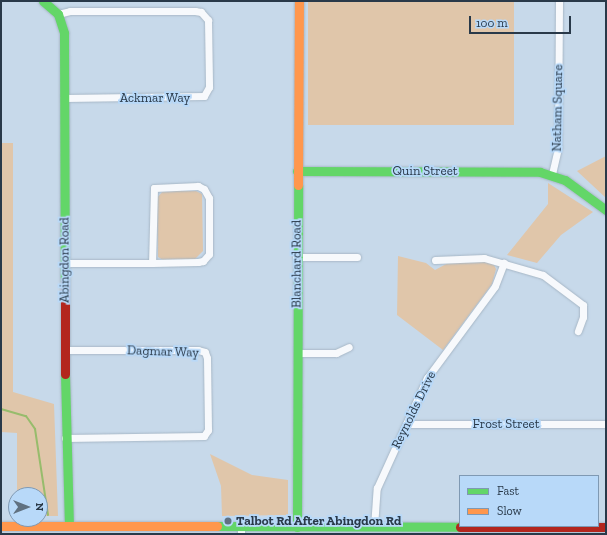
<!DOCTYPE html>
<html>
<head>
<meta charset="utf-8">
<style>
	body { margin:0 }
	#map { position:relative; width:607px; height:535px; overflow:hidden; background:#c7d9ea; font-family:"Zilla Slab",serif }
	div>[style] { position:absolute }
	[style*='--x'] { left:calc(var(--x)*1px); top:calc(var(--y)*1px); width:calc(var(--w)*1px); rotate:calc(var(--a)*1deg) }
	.green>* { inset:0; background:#e0c6aa; transform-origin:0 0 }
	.stream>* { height:2px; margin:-1px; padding:0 1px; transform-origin:1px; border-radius:1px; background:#97bc6c }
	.roads { filter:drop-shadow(0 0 1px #a7b7c6) drop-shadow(0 0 1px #a7b7c6) }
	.street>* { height:7px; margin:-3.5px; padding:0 3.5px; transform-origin:3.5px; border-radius:3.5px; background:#f7f9fc }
	.fast>* { height:9px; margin:-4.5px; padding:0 4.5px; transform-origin:4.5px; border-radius:4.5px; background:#63d668 }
	.slow>* { height:9px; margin:-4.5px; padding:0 4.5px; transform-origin:4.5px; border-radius:4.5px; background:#ff974d }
	.jam>* { height:9px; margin:-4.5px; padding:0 4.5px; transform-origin:4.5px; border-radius:4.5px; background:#b3261e }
	.dots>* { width:11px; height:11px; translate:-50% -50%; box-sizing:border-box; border:2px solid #b8d9f9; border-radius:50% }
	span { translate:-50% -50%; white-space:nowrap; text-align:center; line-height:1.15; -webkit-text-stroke:3.5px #b8d9f9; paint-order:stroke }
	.street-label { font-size:13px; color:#293949 }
	.poi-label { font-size:13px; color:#293949; font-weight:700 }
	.left { translate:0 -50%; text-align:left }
	.frame { position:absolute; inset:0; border:2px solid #293949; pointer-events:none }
	.legend { position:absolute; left:459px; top:475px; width:140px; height:52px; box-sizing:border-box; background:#b8d9f9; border:1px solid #7f99b3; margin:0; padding:5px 7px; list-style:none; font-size:12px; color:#293949 }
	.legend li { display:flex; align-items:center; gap:8px; height:20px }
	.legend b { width:20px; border:1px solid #7f99b3 }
	.north { position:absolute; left:8px; top:487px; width:40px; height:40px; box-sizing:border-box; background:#b8d9f9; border:1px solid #7f99b3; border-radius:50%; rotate:90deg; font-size:11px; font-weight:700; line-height:16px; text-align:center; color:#293949 }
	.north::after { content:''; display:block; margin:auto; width:14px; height:18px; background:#607181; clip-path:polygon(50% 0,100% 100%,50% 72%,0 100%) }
	.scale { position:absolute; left:469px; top:16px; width:102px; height:18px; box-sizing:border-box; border:2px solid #293949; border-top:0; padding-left:5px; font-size:12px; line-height:14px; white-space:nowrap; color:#293949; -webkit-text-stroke:3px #b8d9f9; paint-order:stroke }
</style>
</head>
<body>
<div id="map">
	<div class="green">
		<i style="left:308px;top:1px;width:206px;height:124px"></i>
		<i style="clip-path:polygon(1px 143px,13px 143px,13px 392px,54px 404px,58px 516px,40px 516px,40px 495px,17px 495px,17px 433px,1px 432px)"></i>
		<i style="clip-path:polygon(606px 156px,606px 198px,577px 171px)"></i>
		<i style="clip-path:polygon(548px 183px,593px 212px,561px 235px,537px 263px,507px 255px,548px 204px)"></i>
		<i style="clip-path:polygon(163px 191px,196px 191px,202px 194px,203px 251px,195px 259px,163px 260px,158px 257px,157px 198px)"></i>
		<i style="clip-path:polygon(398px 256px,426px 263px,435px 270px,448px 263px,479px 261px,493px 263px,496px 269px,492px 284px,443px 350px,397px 315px)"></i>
		<i style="clip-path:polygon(210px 454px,252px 475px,288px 480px,288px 515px,222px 516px,221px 486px)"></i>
	</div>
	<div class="stream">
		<i style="--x:1;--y:409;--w:26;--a:16"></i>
		<i style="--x:26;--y:416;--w:16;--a:55"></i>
		<i style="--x:35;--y:429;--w:87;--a:81.4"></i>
	</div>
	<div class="roads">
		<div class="street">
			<i style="--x:58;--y:14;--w:12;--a:-14"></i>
			<i style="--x:70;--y:11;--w:125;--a:0"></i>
			<i style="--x:195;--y:11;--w:6;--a:9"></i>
			<i style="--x:201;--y:12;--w:11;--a:49"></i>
			<i style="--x:208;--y:20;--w:67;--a:89.1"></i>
			<i style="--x:209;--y:87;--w:10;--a:119"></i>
			<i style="--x:204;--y:96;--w:139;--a:179.2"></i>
			<i style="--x:552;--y:174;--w:28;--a:-77"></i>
			<i style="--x:558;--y:147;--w:146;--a:-89.6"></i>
			<i style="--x:296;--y:257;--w:61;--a:0"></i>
			<i style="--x:435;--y:260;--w:49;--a:-2.3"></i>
			<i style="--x:484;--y:258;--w:61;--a:16.1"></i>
			<i style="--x:543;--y:275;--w:50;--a:36.9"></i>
			<i style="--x:583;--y:305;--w:12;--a:90"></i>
			<i style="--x:583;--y:317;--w:15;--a:110"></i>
			<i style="--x:64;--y:263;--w:88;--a:0"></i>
			<i style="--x:152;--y:263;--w:46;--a:-1.2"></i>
			<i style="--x:198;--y:262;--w:5;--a:-11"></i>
			<i style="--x:203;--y:261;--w:9;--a:-49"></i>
			<i style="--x:209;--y:254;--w:56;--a:-90"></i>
			<i style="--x:209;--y:198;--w:10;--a:-119"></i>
			<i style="--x:204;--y:189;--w:7;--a:-153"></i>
			<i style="--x:198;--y:186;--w:44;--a:177.4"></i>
			<i style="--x:154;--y:188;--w:75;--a:91.5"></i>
			<i style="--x:64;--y:350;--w:134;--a:0"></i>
			<i style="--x:198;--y:350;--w:7;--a:16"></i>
			<i style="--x:205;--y:352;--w:6;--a:72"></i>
			<i style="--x:207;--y:358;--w:72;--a:89.2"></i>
			<i style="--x:208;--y:430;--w:7;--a:124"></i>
			<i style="--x:204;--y:436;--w:139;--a:179.2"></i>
			<i style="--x:297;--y:353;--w:39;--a:0"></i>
			<i style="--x:336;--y:353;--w:14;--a:-25"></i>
			<i style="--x:406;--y:424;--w:200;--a:0"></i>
			<i style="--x:374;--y:527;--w:39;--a:-86"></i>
			<i style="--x:377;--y:488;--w:121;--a:-65.6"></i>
			<i style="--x:427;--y:378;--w:114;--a:-53.5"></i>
			<i style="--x:495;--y:286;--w:25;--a:-69"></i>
			<i style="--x:241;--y:534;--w:7;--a:-90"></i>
		</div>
		<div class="fast">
			<i style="--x:43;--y:1;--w:20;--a:41"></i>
			<i style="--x:58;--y:14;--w:20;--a:72"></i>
			<i style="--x:64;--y:33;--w:248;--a:89.8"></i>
			<i style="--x:297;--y:171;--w:243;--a:0.2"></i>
			<i style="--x:540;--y:172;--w:26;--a:18"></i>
			<i style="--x:565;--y:180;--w:51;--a:36.2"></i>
			<i style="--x:65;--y:374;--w:152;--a:88.5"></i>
			<i style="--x:217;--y:526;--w:243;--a:0.2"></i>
			<i style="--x:297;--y:527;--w:342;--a:-89.8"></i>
		</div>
		<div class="slow">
			<i style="--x:298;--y:185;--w:184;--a:-89.7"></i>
			<i style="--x:1;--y:526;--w:216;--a:0"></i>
		</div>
		<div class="jam">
			<i style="--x:65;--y:281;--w:93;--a:90"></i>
			<i style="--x:460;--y:527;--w:146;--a:0"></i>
		</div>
	</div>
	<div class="dots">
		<i style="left:228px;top:521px;background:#607181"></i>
	</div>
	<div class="street-label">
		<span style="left:155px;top:98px">Ackmar Way</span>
		<span style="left:558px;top:108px;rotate:-89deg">Natham Square</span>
		<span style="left:425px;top:171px">Quin Street</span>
		<span style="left:65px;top:260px;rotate:-90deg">Abingdon Road</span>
		<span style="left:297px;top:264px;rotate:-90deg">Blanchard Road</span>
		<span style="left:163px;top:352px;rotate:2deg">Dagmar Way</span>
		<span style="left:414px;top:410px;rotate:-64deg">Reynolds Drive</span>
		<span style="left:506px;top:424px">Frost Street</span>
	</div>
	<div class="poi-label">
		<span class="left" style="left:236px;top:521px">Talbot Rd After Abingdon Rd</span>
	</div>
	<div class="frame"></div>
	<ul class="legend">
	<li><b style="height:5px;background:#63d668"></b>Fast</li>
	<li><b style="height:5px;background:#ff974d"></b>Slow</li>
	</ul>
	<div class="north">N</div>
	<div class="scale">100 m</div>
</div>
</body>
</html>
